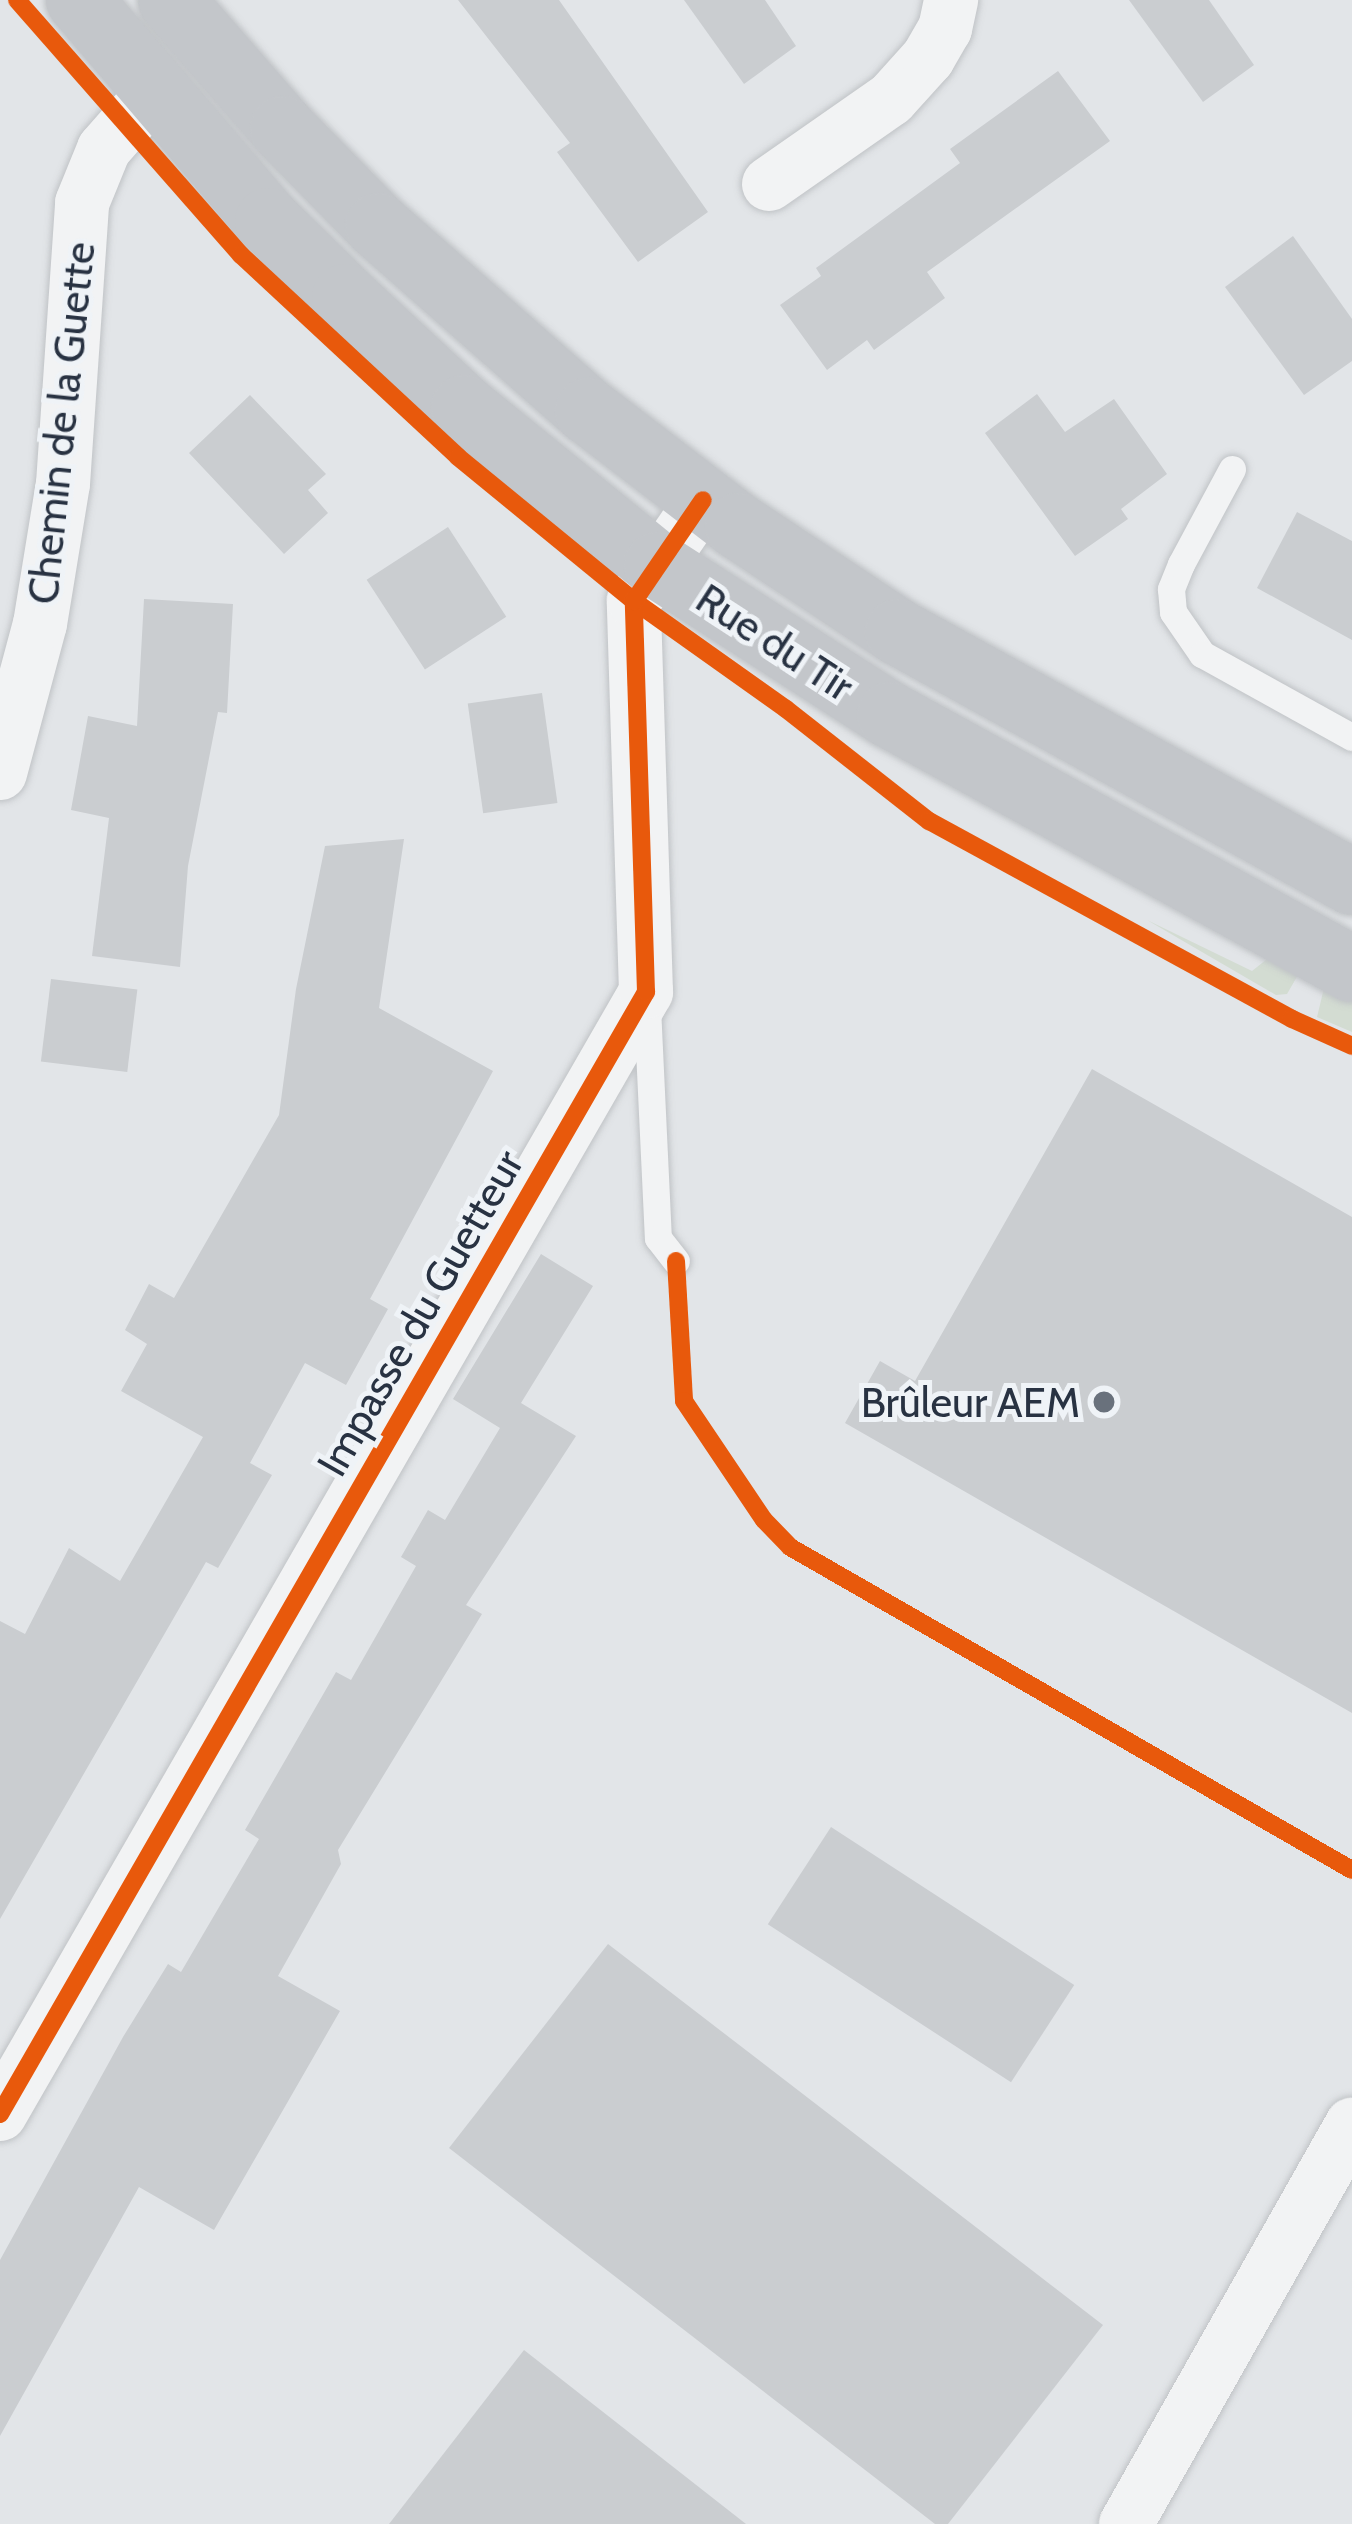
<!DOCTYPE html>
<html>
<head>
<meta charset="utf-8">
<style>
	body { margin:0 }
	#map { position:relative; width:1352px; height:2524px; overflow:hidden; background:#e2e5e8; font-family:Cabin,sans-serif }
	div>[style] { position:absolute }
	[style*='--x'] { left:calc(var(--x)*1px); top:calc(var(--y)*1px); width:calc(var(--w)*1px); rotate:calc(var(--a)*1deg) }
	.green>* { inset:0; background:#d3dcd2 }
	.building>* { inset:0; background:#cacdd0; transform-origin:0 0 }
	.roads { filter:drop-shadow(0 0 3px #c0c3c6) drop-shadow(0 0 3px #c0c3c6) }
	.service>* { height:27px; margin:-13.5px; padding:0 13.5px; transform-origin:13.5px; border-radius:13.5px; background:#f2f3f4 }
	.minor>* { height:54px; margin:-27px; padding:0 27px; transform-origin:27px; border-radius:27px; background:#f2f3f4 }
	.secondary>* { height:66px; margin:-33px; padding:0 33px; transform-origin:33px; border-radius:33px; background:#c3c6ca }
	.cycleway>* { height:18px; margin:-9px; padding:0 9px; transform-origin:9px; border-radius:9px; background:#e8590c }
	.dots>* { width:33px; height:33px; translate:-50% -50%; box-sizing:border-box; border:6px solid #eff3f7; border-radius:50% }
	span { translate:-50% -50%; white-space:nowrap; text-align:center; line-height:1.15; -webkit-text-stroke:10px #eff3f7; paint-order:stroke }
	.street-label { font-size:42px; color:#283242 }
	.poi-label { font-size:42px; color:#283242 }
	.right { translate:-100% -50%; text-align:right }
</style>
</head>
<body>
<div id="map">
	<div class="green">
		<i style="clip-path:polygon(1147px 920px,1252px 971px,1267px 959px,1298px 975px,1287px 994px,1276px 995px)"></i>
		<i style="clip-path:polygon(1325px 984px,1352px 992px,1352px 1032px,1317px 1017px)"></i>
	</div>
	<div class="building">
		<i style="clip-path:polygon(458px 0,559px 0,708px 212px,638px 262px,557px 152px,570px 143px)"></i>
		<i style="clip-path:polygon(684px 0,765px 0,796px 46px,744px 84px)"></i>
		<i style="clip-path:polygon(1129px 0,1209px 0,1254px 65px,1203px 102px)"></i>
		<i style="clip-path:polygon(1058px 71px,1110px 141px,927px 272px,945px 298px,874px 350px,867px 340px,827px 370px,780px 305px,821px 276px,816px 268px,960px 163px,950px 149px)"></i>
		<i style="clip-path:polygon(1293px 236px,1352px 319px,1352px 361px,1304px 395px,1225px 287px)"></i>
		<i style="clip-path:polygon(1037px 394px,1065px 432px,1114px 399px,1167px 474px,1121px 509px,1128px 519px,1075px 556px,985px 433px)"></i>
		<i style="clip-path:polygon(250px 395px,326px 474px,308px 490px,328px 513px,284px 554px,189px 453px)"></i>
		<i style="clip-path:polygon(1297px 512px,1352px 541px,1352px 640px,1257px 588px)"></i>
		<i style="left:448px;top:527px;width:107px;height:97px;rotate:57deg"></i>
		<i style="clip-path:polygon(144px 599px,233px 604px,227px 713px,218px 712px,188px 866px,180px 967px,92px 956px,109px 818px,71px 810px,88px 716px,137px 726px)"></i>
		<i style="left:542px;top:693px;width:111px;height:75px;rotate:82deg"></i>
		<i style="clip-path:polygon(404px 839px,379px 1008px,493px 1071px,370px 1299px,388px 1309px,346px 1385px,305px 1363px,250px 1463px,272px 1475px,218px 1568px,206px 1562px,0 1919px,0 1621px,25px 1634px,69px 1548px,120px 1581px,203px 1437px,121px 1391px,147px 1344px,125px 1330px,149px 1284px,174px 1298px,279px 1115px,296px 989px,325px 846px)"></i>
		<i style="left:51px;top:979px;width:87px;height:83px;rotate:7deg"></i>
		<i style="clip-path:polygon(1092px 1069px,1352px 1217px,1352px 1713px,845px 1423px,880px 1361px,915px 1381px)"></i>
		<i style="clip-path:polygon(541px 1254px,593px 1286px,521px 1403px,576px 1436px,466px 1605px,482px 1614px,338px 1850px,341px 1864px,278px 1976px,340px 2011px,214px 2230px,139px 2187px,0 2436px,0 2260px,123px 2037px,168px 1964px,181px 1972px,259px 1839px,245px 1830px,336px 1672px,351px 1680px,416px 1566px,401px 1557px,428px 1510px,445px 1520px,500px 1428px,453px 1399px)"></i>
		<i style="left:831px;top:1827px;width:290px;height:116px;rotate:33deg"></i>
		<i style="clip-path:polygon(608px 1944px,1103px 2325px,948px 2524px,935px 2524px,449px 2148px)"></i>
		<i style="clip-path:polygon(524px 2350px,746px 2524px,389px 2524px)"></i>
	</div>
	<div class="roads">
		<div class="service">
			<i style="--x:1232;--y:469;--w:108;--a:118.2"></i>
			<i style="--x:1181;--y:564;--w:27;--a:112"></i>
			<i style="--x:1171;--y:589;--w:23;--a:85"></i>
			<i style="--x:1173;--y:612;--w:51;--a:55.4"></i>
			<i style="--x:1202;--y:654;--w:171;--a:29"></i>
			<i style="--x:647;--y:1007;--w:231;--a:87.3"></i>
			<i style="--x:658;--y:1238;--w:29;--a:52"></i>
		</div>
		<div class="minor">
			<i style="--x:769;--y:184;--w:149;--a:-34.9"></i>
			<i style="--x:891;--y:99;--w:55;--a:-47.9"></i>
			<i style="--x:928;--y:58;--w:34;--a:-60"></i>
			<i style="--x:945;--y:29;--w:30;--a:-78"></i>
			<i style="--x:0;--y:773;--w:154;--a:-75"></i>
			<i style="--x:40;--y:624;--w:142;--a:-80.7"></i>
			<i style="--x:63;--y:484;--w:282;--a:-86.1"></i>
			<i style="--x:82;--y:203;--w:58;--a:-67.8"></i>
			<i style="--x:104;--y:149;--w:76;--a:-48.7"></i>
			<i style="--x:0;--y:2114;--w:1295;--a:-60.07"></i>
			<i style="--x:646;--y:992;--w:391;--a:-91.8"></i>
			<i style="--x:634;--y:601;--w:122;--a:-55.7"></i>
			<i style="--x:1126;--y:2524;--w:459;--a:-60.5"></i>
		</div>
		<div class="secondary">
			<i style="--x:79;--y:0;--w:291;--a:49.5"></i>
			<i style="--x:268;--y:221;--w:108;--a:44.6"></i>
			<i style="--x:345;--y:297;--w:163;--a:43"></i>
			<i style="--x:464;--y:408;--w:249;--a:39.1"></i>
			<i style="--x:657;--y:565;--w:277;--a:32.8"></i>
			<i style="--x:890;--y:715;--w:527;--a:28.8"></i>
			<i style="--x:171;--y:0;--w:171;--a:49"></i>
			<i style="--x:283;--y:129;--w:136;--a:45.6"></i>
			<i style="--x:378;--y:226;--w:280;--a:41.4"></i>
			<i style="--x:588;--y:411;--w:189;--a:37.5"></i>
			<i style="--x:738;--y:526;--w:192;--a:33.5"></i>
			<i style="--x:898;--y:632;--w:518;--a:28.84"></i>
		</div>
	</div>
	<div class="cycleway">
		<i style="--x:17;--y:0;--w:339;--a:48.7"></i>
		<i style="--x:241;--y:255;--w:296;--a:42.9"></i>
		<i style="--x:458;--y:457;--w:227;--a:39.3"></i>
		<i style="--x:634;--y:601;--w:186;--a:35.4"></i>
		<i style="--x:786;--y:709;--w:182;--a:38.1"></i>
		<i style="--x:929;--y:821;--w:413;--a:28.6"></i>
		<i style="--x:1292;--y:1019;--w:66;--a:24.2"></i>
		<i style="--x:676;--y:1261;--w:140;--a:86.7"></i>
		<i style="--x:684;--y:1401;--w:143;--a:56.1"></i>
		<i style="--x:764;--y:1520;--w:37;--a:46"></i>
		<i style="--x:790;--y:1547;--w:648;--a:29.89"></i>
		<i style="--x:0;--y:2114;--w:1295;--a:-60.07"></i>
		<i style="--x:646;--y:992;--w:391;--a:-91.8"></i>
		<i style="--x:634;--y:601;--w:122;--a:-55.7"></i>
	</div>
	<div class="dots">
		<i style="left:1104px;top:1402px;background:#69717c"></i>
	</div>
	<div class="street-label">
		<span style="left:61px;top:423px;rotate:-84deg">Chemin de la Guette</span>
		<span style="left:775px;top:642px;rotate:33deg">Rue du Tir</span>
		<span style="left:420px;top:1313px;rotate:-60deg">Impasse du Guetteur</span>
	</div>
	<div class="poi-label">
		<span class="right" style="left:1080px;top:1402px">Brûleur AEM</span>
	</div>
</div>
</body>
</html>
